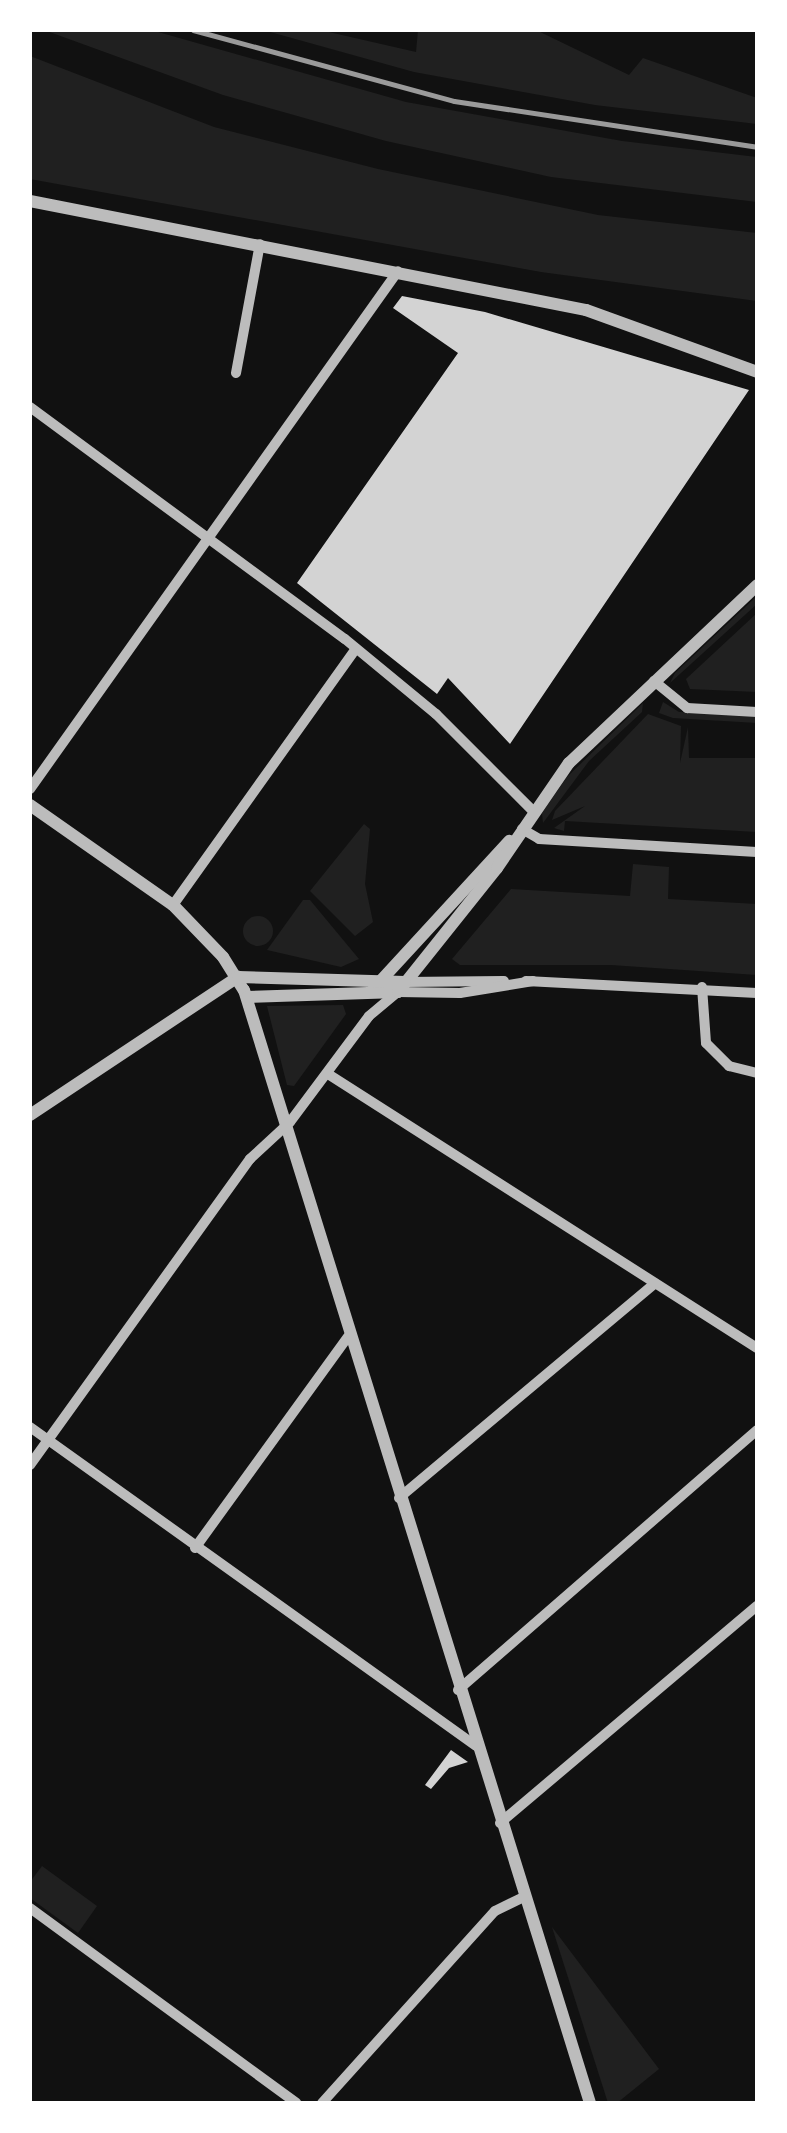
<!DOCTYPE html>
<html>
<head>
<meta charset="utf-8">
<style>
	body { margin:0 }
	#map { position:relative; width:787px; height:2133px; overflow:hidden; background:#111; font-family:"PT Sans",sans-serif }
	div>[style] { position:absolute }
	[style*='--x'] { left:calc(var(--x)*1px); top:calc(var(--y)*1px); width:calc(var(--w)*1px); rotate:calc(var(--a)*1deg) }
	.green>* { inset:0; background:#202020 }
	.round { border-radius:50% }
	.building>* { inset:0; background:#d3d3d3 }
	.minor>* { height:10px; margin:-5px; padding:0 5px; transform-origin:5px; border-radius:5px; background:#bcbcbc }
	.tertiary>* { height:12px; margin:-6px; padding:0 6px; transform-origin:6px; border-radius:6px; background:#bcbcbc }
	.rail>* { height:5px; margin:-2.5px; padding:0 2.5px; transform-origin:2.5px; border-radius:2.5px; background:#9a9a9a }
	span { translate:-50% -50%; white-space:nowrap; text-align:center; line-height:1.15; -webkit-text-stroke:8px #fff; paint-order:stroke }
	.frame { position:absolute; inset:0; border:32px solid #fff; pointer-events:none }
</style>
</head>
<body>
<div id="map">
	<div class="green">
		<i style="clip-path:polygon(44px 30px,151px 30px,406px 102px,622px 141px,757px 157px,757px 202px,551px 177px,386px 141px,223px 95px)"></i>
		<i style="clip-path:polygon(263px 30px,320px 30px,416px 52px,418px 30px,536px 30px,629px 75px,643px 58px,757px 98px,757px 124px,595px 105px,414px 72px)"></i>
		<i style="clip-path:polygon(30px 56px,214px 127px,378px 169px,598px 215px,757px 233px,757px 301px,541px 272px,30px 179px)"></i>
		<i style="clip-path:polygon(757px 596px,757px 604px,670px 683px,675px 673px)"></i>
		<i style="clip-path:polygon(757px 613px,757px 692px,690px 689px,686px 679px)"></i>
		<i style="clip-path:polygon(663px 702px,679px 712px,757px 716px,757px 723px,673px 718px,659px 713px)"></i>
		<i style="clip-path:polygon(643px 703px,642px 712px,589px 761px,543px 823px,542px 813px,567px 777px)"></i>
		<i style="clip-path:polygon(648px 714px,681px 726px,680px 763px,688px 727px,689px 758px,757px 758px,757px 832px,565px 821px,564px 831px,554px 828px,585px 806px,552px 820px,555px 811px)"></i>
		<i style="clip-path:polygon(364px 824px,370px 829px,365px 884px,373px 922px,355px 936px,310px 891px)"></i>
		<i style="clip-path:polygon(633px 864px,669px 867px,668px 899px,757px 904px,757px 975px,611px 965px,460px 965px,452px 959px,511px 889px,630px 896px)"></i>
		<i style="clip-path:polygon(303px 900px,310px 900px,359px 959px,341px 967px,267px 950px)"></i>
		<i class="round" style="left:243px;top:916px;width:30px;height:30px"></i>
		<i style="clip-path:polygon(343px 1005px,346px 1014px,294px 1086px,287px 1085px,267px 1006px)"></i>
		<i style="clip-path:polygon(42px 1866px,97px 1906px,78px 1933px,30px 1898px,30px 1882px)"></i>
		<i style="clip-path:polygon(552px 1927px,659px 2069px,617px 2103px,608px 2103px)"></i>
	</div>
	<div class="building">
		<i style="clip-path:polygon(402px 296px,485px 312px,749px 390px,510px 744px,448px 678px,437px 694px,297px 583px,458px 353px,393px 308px)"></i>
		<i style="clip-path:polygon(451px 1750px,468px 1762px,449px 1768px,431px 1789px,425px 1785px)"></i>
	</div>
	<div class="minor">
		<i style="--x:236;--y:373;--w:131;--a:-79.5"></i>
		<i style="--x:30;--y:407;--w:391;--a:36.4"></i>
		<i style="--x:345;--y:639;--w:118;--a:39.5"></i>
		<i style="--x:436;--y:714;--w:137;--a:45"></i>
		<i style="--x:654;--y:681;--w:43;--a:39.3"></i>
		<i style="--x:687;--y:708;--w:70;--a:3.3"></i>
		<i style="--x:30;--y:789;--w:635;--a:-54.61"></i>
		<i style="--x:522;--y:829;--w:20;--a:30"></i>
		<i style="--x:539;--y:839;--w:218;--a:3.4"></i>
		<i style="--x:173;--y:905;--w:315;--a:-54.5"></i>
		<i style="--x:526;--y:981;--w:231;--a:3"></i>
		<i style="--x:405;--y:982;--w:99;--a:-0.6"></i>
		<i style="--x:702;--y:987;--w:56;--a:85.9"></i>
		<i style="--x:706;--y:1043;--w:33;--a:45"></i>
		<i style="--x:729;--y:1066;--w:29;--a:14"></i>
		<i style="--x:328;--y:1074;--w:509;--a:32.57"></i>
		<i style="--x:30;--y:1427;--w:548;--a:35.57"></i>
		<i style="--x:30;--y:1465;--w:377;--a:-54.3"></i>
		<i style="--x:250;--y:1159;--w:54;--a:-42.8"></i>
		<i style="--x:290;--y:1122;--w:132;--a:-53.3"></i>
		<i style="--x:369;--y:1016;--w:38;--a:-40"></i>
		<i style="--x:398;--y:992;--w:62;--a:0.9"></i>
		<i style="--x:460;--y:993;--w:74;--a:-9.3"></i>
		<i style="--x:399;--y:1498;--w:334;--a:-40"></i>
		<i style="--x:195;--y:1548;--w:261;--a:-54.1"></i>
		<i style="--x:458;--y:1690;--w:396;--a:-41"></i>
		<i style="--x:500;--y:1823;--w:336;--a:-40.2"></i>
		<i style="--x:30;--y:1908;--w:330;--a:36.2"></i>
		<i style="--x:322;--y:2103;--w:258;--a:-48"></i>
		<i style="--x:495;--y:1911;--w:32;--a:-26"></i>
	</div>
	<div class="tertiary">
		<i style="--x:30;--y:201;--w:567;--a:11.09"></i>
		<i style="--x:586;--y:310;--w:182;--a:19.9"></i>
		<i style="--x:30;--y:805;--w:174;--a:35"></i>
		<i style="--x:173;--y:905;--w:72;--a:46.1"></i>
		<i style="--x:223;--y:957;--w:39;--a:58"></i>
		<i style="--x:244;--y:990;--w:1166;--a:72.73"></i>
		<i style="--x:374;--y:988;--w:200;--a:-47.4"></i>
		<i style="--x:247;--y:997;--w:151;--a:-1.9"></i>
		<i style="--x:398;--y:992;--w:159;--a:-51.4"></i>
		<i style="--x:497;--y:868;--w:127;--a:-55.6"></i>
		<i style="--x:569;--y:763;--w:259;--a:-43.4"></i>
		<i style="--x:30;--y:1115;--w:250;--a:-33.6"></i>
		<i style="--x:238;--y:977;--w:167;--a:1.7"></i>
	</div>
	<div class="rail">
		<i style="--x:193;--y:30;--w:270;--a:15.2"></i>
		<i style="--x:454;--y:101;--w:306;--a:8.6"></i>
	</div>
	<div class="frame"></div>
</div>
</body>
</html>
